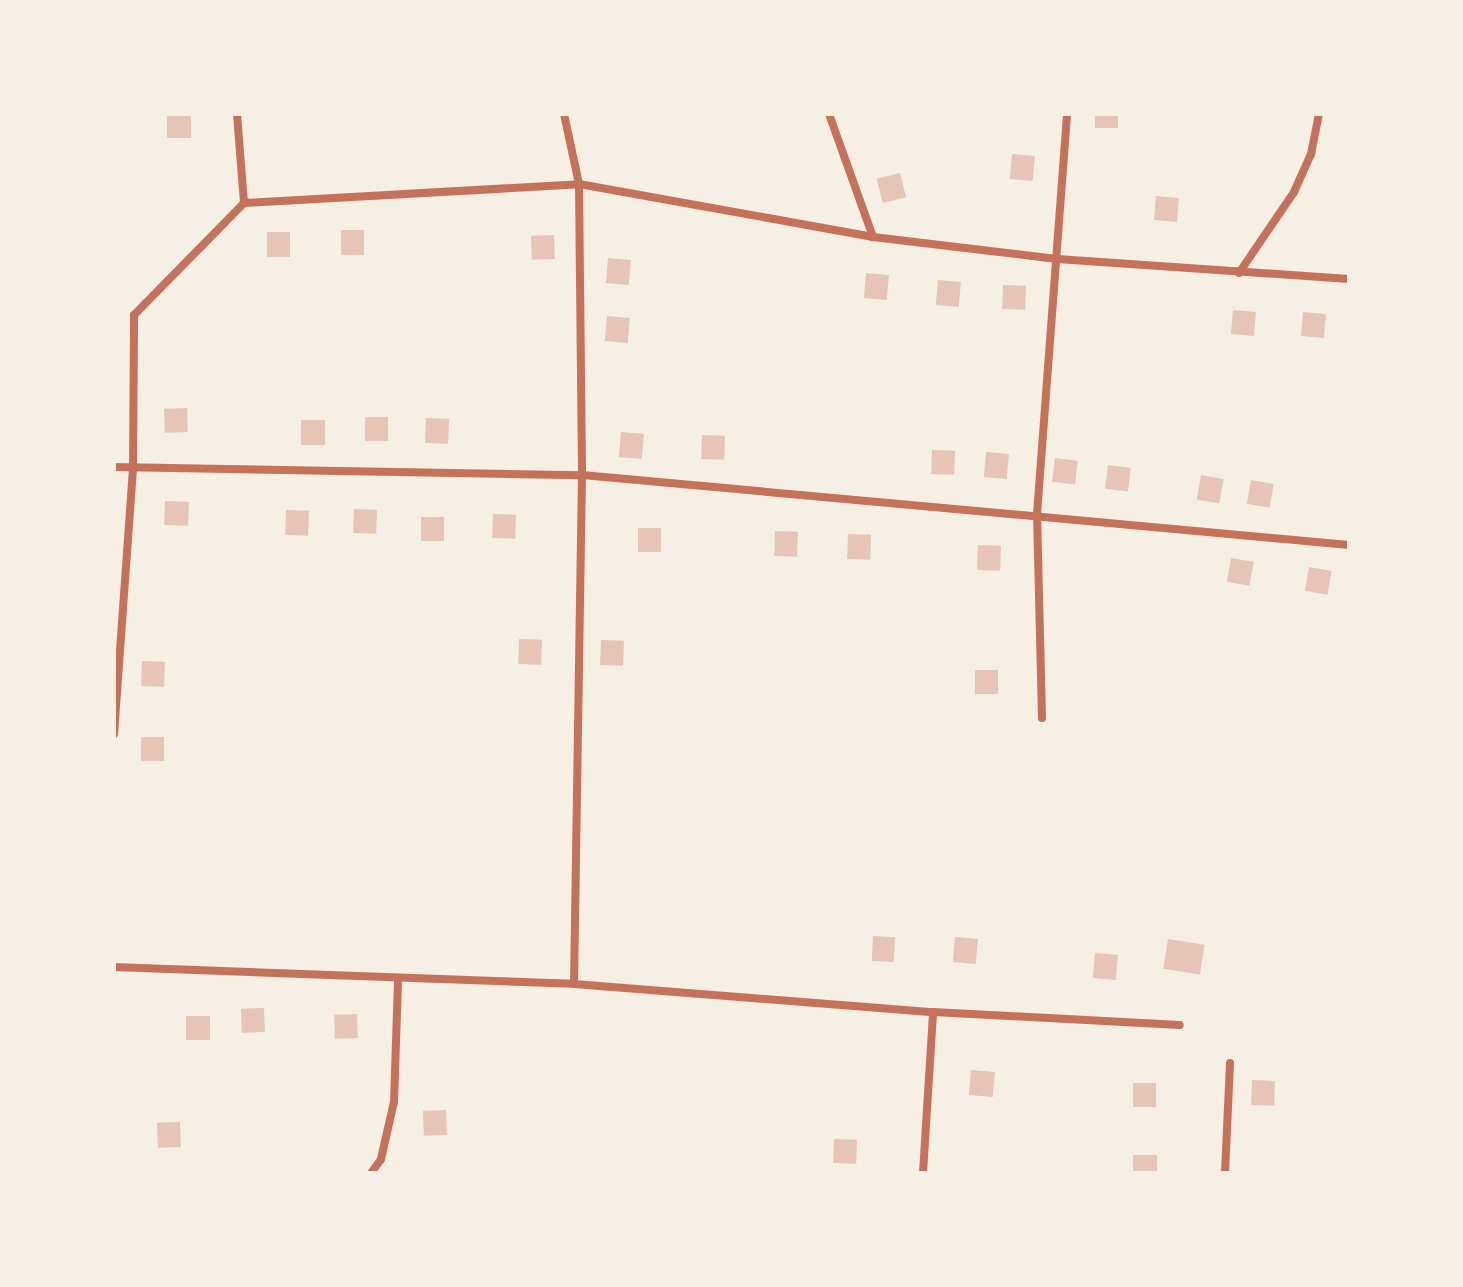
<!DOCTYPE html>
<html>
<head>
<meta charset="utf-8">
<style>
	body { margin:0 }
	#map { position:relative; width:1463px; height:1287px; overflow:hidden; background:#f6efe4; font-family:Spectral,serif }
	div>[style] { position:absolute }
	[style*='--x'] { left:calc(var(--x)*1px); top:calc(var(--y)*1px); width:calc(var(--w)*1px); rotate:calc(var(--a)*1deg) }
	.building>* { inset:0; background:#e6c5b7; transform-origin:0 0 }
	.minor>* { height:8px; margin:-4px; padding:0 4px; transform-origin:4px; border-radius:4px; background:#c5725c }
	span { translate:-50% -50%; white-space:nowrap; text-align:center; line-height:1.15; -webkit-text-stroke:6px #f6efe4; paint-order:stroke }
	.frame { position:absolute; inset:0; border:116px solid #f6efe4; pointer-events:none }
</style>
</head>
<body>
<div id="map">
	<div class="building">
		<i style="left:167px;top:114px;width:24px;height:24px"></i>
		<i style="left:1095px;top:114px;width:23px;height:14px"></i>
		<i style="left:1012px;top:154px;width:23px;height:25px;rotate:5deg"></i>
		<i style="left:900px;top:173px;width:25px;height:24px;rotate:76deg"></i>
		<i style="left:1156px;top:196px;width:23px;height:24px;rotate:5deg"></i>
		<i style="left:341px;top:230px;width:23px;height:25px"></i>
		<i style="left:267px;top:232px;width:23px;height:25px"></i>
		<i style="left:554px;top:235px;width:24px;height:23px;rotate:88deg"></i>
		<i style="left:608px;top:258px;width:23px;height:25px;rotate:5deg"></i>
		<i style="left:866px;top:273px;width:23px;height:25px;rotate:5deg"></i>
		<i style="left:938px;top:280px;width:23px;height:25px;rotate:5deg"></i>
		<i style="left:1003px;top:285px;width:23px;height:24px;rotate:2deg"></i>
		<i style="left:1233px;top:310px;width:23px;height:24px;rotate:5deg"></i>
		<i style="left:1303px;top:312px;width:23px;height:24px;rotate:5deg"></i>
		<i style="left:607px;top:316px;width:23px;height:25px;rotate:5deg"></i>
		<i style="left:187px;top:408px;width:24px;height:23px;rotate:88deg"></i>
		<i style="left:365px;top:417px;width:23px;height:24px"></i>
		<i style="left:426px;top:418px;width:23px;height:25px;rotate:2deg"></i>
		<i style="left:301px;top:420px;width:24px;height:25px"></i>
		<i style="left:621px;top:432px;width:23px;height:25px;rotate:5deg"></i>
		<i style="left:702px;top:435px;width:23px;height:24px;rotate:2deg"></i>
		<i style="left:932px;top:450px;width:23px;height:24px;rotate:2deg"></i>
		<i style="left:986px;top:452px;width:23px;height:25px;rotate:5deg"></i>
		<i style="left:1055px;top:458px;width:23px;height:24px;rotate:7deg"></i>
		<i style="left:1108px;top:465px;width:23px;height:24px;rotate:7deg"></i>
		<i style="left:1201px;top:475px;width:23px;height:25px;rotate:10deg"></i>
		<i style="left:1251px;top:480px;width:23px;height:24px;rotate:10deg"></i>
		<i style="left:165px;top:501px;width:24px;height:24px;rotate:2deg"></i>
		<i style="left:354px;top:509px;width:23px;height:24px;rotate:2deg"></i>
		<i style="left:286px;top:510px;width:23px;height:25px;rotate:2deg"></i>
		<i style="left:493px;top:514px;width:23px;height:24px;rotate:2deg"></i>
		<i style="left:421px;top:517px;width:23px;height:24px"></i>
		<i style="left:638px;top:528px;width:23px;height:24px"></i>
		<i style="left:775px;top:531px;width:23px;height:25px;rotate:2deg"></i>
		<i style="left:848px;top:534px;width:23px;height:25px;rotate:2deg"></i>
		<i style="left:978px;top:545px;width:23px;height:25px;rotate:2deg"></i>
		<i style="left:1231px;top:558px;width:23px;height:24px;rotate:10deg"></i>
		<i style="left:1309px;top:567px;width:23px;height:24px;rotate:10deg"></i>
		<i style="left:519px;top:639px;width:23px;height:25px;rotate:2deg"></i>
		<i style="left:601px;top:640px;width:23px;height:25px;rotate:2deg"></i>
		<i style="left:142px;top:661px;width:23px;height:25px;rotate:2deg"></i>
		<i style="left:975px;top:670px;width:23px;height:24px"></i>
		<i style="left:141px;top:737px;width:23px;height:24px"></i>
		<i style="left:873px;top:936px;width:22px;height:25px;rotate:3deg"></i>
		<i style="left:955px;top:937px;width:23px;height:25px;rotate:5deg"></i>
		<i style="left:1168px;top:939px;width:37px;height:30px;rotate:9deg"></i>
		<i style="left:1095px;top:953px;width:23px;height:25px;rotate:5deg"></i>
		<i style="left:264px;top:1008px;width:24px;height:23px;rotate:88deg"></i>
		<i style="left:357px;top:1014px;width:24px;height:23px;rotate:88deg"></i>
		<i style="left:210px;top:1016px;width:24px;height:24px;rotate:90deg"></i>
		<i style="left:971px;top:1070px;width:24px;height:25px;rotate:5deg"></i>
		<i style="left:1252px;top:1080px;width:23px;height:25px;rotate:2deg"></i>
		<i style="left:1133px;top:1083px;width:23px;height:24px"></i>
		<i style="left:446px;top:1110px;width:25px;height:23px;rotate:88deg"></i>
		<i style="left:180px;top:1122px;width:25px;height:23px;rotate:88deg"></i>
		<i style="left:834px;top:1139px;width:23px;height:24px;rotate:2deg"></i>
		<i style="left:1133px;top:1155px;width:24px;height:18px"></i>
	</div>
	<div class="minor">
		<i style="--x:564;--y:114;--w:72;--a:77.9"></i>
		<i style="--x:579;--y:184;--w:291;--a:89.4"></i>
		<i style="--x:582;--y:475;--w:509;--a:90.9"></i>
		<i style="--x:829;--y:114;--w:131;--a:70.3"></i>
		<i style="--x:244;--y:203;--w:336;--a:-3.2"></i>
		<i style="--x:579;--y:184;--w:299;--a:10.2"></i>
		<i style="--x:873;--y:237;--w:185;--a:6.8"></i>
		<i style="--x:1057;--y:259;--w:293;--a:3.9"></i>
		<i style="--x:1239;--y:273;--w:98;--a:-55.8"></i>
		<i style="--x:1294;--y:192;--w:42;--a:-65.9"></i>
		<i style="--x:1311;--y:154;--w:41;--a:-78.7"></i>
		<i style="--x:114;--y:467;--w:468;--a:1"></i>
		<i style="--x:582;--y:475;--w:770;--a:5.21"></i>
		<i style="--x:1042;--y:718;--w:204;--a:-91.4"></i>
		<i style="--x:1037;--y:514;--w:401;--a:-85.7"></i>
		<i style="--x:114;--y:734;--w:266;--a:-85.9"></i>
		<i style="--x:133;--y:469;--w:154;--a:-89.6"></i>
		<i style="--x:134;--y:315;--w:157;--a:-45.5"></i>
		<i style="--x:244;--y:203;--w:89;--a:-94.5"></i>
		<i style="--x:114;--y:967;--w:460;--a:2.1"></i>
		<i style="--x:574;--y:984;--w:360;--a:4.5"></i>
		<i style="--x:933;--y:1012;--w:247;--a:3"></i>
		<i style="--x:371;--y:1173;--w:17;--a:-54"></i>
		<i style="--x:381;--y:1159;--w:58;--a:-77.2"></i>
		<i style="--x:394;--y:1102;--w:123;--a:-88.1"></i>
		<i style="--x:923;--y:1173;--w:161;--a:-86.4"></i>
		<i style="--x:1225;--y:1173;--w:110;--a:-87.4"></i>
	</div>
	<div class="frame"></div>
</div>
</body>
</html>
